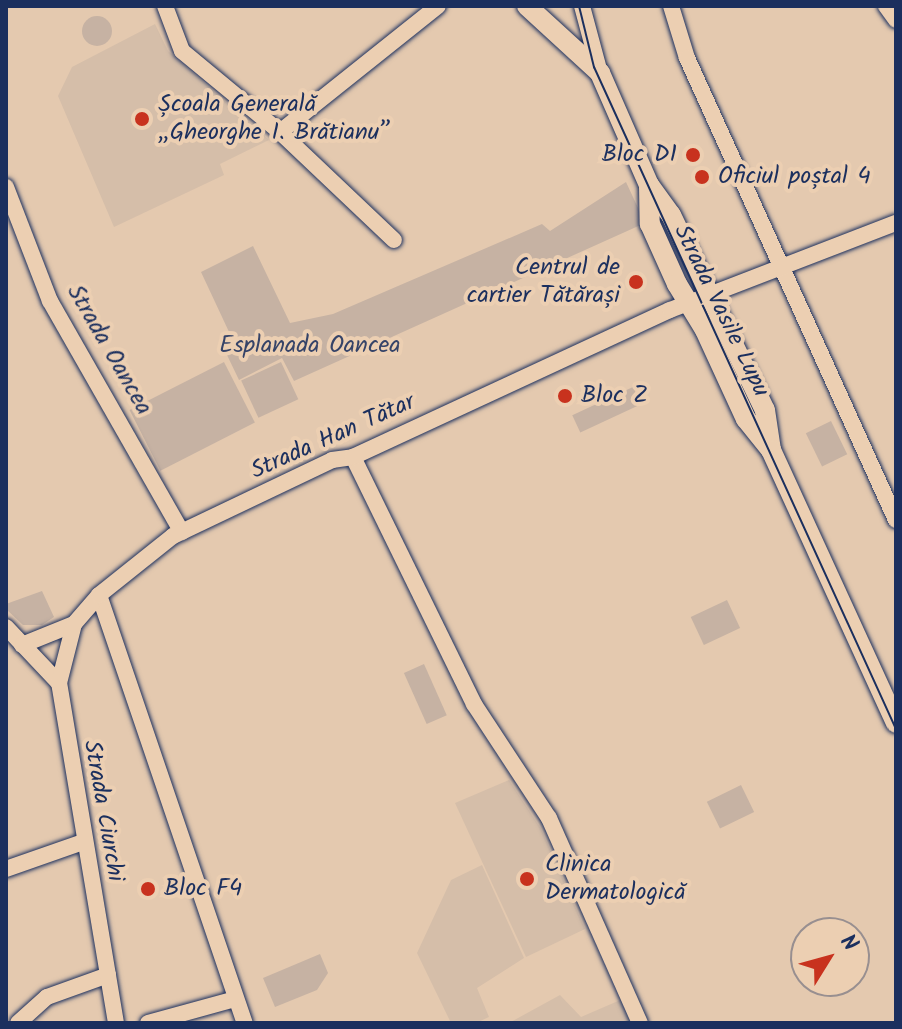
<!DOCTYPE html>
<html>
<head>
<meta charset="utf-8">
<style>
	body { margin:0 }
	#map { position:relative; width:902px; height:1029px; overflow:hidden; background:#e4c9af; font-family:Kalam,sans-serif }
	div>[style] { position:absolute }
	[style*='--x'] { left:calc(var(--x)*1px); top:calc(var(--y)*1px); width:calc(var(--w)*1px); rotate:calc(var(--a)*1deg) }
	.built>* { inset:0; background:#d5bea9 }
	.green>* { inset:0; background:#c6b2a3; transform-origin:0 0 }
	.round { border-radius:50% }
	.roads { filter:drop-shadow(0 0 2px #1b2f5e) drop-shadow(0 0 2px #1b2f5e) }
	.minor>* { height:16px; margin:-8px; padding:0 8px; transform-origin:8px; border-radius:8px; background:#eccfb2 }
	.major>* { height:20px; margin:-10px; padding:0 10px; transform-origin:10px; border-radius:10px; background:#eccfb2 }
	.tram>* { height:2px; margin:-1px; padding:0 1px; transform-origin:1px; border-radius:1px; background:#1b2f5e }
	.dots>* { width:22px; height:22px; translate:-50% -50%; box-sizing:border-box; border:4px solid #eccfb2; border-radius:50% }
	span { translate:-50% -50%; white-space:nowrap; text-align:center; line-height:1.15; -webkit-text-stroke:8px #eccfb2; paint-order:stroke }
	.poi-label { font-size:24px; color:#1b2f5e }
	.left { translate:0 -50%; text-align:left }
	.right { translate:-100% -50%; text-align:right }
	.street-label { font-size:24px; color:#1b2f5e }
	.park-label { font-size:24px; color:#354368 }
	.frame { position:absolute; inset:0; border:8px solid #1b2f5e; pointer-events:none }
	.north { position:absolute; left:790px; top:917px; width:80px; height:80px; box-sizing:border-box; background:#eccfb2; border:2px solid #988f90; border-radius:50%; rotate:53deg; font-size:22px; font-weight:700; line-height:32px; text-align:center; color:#1b2f5e }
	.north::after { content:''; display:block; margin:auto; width:28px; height:36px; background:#c8321e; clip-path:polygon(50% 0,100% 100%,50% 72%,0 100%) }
</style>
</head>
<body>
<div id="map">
	<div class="built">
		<i style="clip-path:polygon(155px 24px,168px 51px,269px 140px,220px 164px,224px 175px,114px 227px,58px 96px,72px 67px)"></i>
		<i style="clip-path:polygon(509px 780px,541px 829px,585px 929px,526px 957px,455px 803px)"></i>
		<i style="clip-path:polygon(482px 865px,524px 958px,477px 988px,489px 1017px,476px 1023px,451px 1023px,417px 953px,451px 880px)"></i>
		<i style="clip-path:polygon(560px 995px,581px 1017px,625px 998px,635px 1023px,509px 1023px)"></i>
	</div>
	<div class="green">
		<i class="round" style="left:82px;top:16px;width:30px;height:30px"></i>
		<i style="clip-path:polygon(626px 182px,645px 223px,294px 381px,282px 358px,239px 380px,227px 355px,237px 349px,201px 272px,253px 246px,290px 323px,333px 314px,542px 224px,550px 231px)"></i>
		<i style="left:224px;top:362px;width:68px;height:106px;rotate:63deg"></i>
		<i style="left:281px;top:362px;width:41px;height:44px;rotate:65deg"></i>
		<i style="left:633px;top:387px;width:19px;height:67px;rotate:65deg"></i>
		<i style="left:831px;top:421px;width:37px;height:28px;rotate:64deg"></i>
		<i style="clip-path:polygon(42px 591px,54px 617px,42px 625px,23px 625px,6px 609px,6px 604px)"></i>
		<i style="left:727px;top:600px;width:31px;height:40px;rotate:65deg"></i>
		<i style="left:424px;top:664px;width:56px;height:22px;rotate:66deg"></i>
		<i style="left:741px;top:785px;width:30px;height:38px;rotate:64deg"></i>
		<i style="clip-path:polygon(320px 954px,328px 973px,317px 990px,275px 1007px,263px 978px)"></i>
	</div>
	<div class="roads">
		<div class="minor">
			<i style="--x:165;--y:6;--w:48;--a:69.3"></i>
			<i style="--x:182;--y:51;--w:127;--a:39.6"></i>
			<i style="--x:280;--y:132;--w:157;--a:43.5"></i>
			<i style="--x:582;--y:6;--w:69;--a:75"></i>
			<i style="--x:671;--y:6;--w:54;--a:72.9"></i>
			<i style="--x:687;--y:58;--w:507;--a:65.66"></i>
			<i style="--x:886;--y:6;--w:17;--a:54"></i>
			<i style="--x:280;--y:132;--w:202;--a:-38.6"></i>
			<i style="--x:6;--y:187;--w:122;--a:68.9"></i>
			<i style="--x:50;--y:301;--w:266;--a:60.3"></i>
			<i style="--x:353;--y:457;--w:275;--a:63.9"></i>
			<i style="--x:474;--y:704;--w:136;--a:56.7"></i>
			<i style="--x:549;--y:818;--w:224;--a:66.1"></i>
			<i style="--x:99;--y:595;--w:452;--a:71.2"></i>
			<i style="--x:6;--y:627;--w:77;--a:46.6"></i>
			<i style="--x:22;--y:645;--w:56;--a:-22"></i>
			<i style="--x:6;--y:869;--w:82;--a:-19.3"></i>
			<i style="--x:18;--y:1023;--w:39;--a:-42"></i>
			<i style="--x:47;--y:997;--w:65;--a:-19.8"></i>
			<i style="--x:116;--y:1023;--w:345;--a:-99.5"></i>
			<i style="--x:59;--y:683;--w:61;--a:-75.7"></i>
			<i style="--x:74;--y:624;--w:38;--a:-49"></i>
			<i style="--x:99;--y:595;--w:95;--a:-38.6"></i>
			<i style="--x:173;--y:536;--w:176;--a:-25.5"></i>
			<i style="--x:332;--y:460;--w:21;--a:-8"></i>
			<i style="--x:353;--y:457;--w:349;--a:-24.9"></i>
			<i style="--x:670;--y:310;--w:242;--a:-21.1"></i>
			<i style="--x:148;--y:1023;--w:90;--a:-15.4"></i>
		</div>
		<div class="major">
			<i style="--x:527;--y:6;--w:99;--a:42.5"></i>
			<i style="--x:600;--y:73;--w:122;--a:66.4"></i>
			<i style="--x:649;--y:185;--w:37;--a:54"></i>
			<i style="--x:671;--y:215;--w:216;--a:64.3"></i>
			<i style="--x:765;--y:410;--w:40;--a:81.5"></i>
			<i style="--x:649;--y:185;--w:39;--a:89"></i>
			<i style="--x:650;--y:224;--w:66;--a:65.8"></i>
			<i style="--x:677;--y:284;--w:54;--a:58.7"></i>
			<i style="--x:705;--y:330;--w:98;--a:65.3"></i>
			<i style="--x:746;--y:419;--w:40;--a:51"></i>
			<i style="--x:771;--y:450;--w:300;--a:65.4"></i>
		</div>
	</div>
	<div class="tram">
		<i style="--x:579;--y:6;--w:63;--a:76.2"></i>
		<i style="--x:594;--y:67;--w:728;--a:65.48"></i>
	</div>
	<div class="dots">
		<i style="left:142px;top:119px;background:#c8321e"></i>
		<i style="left:693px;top:155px;background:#c8321e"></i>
		<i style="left:702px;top:177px;background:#c8321e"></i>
		<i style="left:636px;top:282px;background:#c8321e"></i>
		<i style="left:565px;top:396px;background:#c8321e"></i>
		<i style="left:527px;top:879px;background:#c8321e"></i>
		<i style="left:148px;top:889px;background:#c8321e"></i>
	</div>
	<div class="poi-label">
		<span class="left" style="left:158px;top:119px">Școala Generală<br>„Gheorghe I. Brătianu”</span>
		<span class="right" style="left:677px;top:155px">Bloc D1</span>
		<span class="left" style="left:718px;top:177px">Oficiul poștal 4</span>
		<span class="right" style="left:620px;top:282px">Centrul de<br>cartier Tătărași</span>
		<span class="left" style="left:581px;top:396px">Bloc Z</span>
		<span class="left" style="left:545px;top:879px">Clinica<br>Dermatologică</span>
		<span class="left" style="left:164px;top:889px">Bloc F4</span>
	</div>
	<div class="street-label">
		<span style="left:721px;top:311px;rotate:64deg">Strada Vasile Lupu</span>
		<span style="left:109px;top:350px;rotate:60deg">Strada Oancea</span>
		<span style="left:333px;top:437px;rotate:-24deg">Strada Han Tătar</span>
		<span style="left:103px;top:811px;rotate:80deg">Strada Ciurchi</span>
	</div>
	<div class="park-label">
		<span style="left:310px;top:346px">Esplanada Oancea</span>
	</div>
	<div class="frame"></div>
	<div class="north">N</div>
</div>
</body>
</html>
